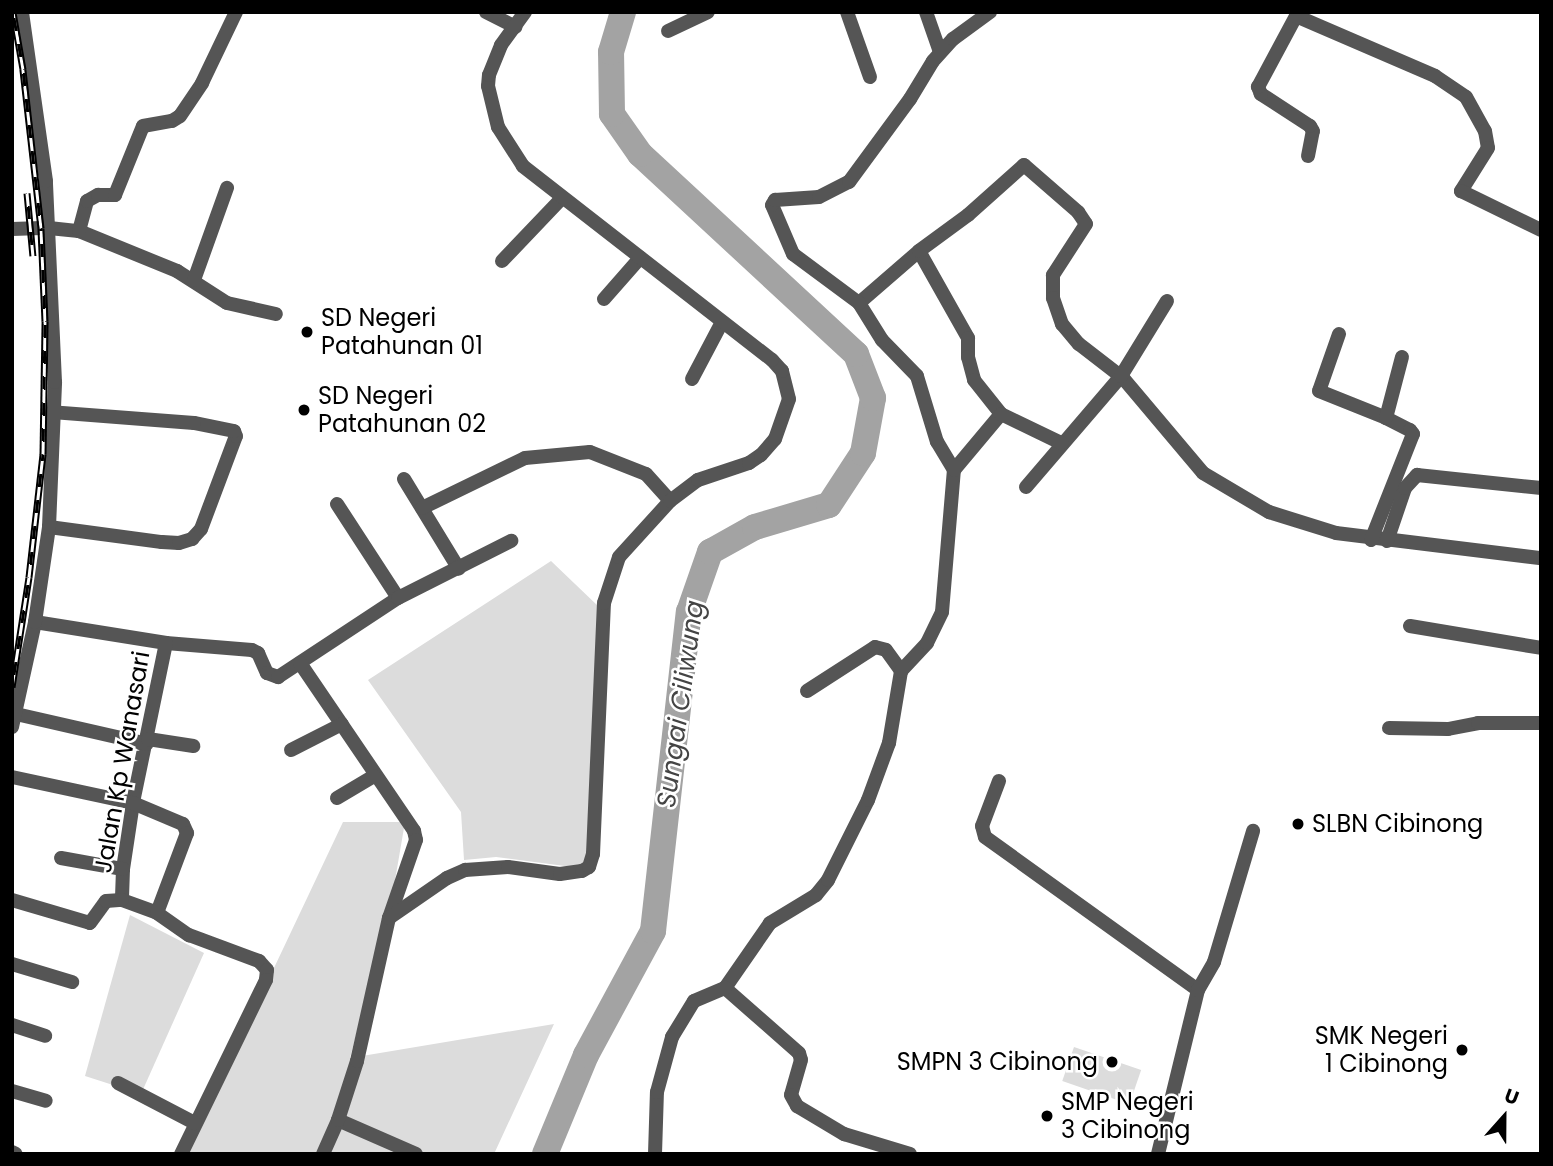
<!DOCTYPE html>
<html>
<head>
<meta charset="utf-8">
<style>
	body { margin:0 }
	#map { position:relative; width:1553px; height:1166px; overflow:hidden; background:#fff; font-family:Poppins,sans-serif }
	div>[style] { position:absolute }
	[style*='--x'] { left:calc(var(--x)*1px); top:calc(var(--y)*1px); width:calc(var(--w)*1px); rotate:calc(var(--a)*1deg) }
	.green>* { inset:0; background:#dcdcdc; transform-origin:0 0 }
	.river>* { height:26px; margin:-13px; padding:0 13px; transform-origin:13px; border-radius:13px; background:#a3a3a3 }
	.minor>* { height:14px; margin:-7px; padding:0 7px; transform-origin:7px; border-radius:7px; background:#555 }
	.rail>* { height:7px; margin-top:-3.5px; transform-origin:0; background:repeating-linear-gradient(90deg,#fff 0 13px,#000 0 26px); box-sizing:border-box; border-block:2px solid #000 }
	.dots>* { width:19px; height:19px; translate:-50% -50%; box-sizing:border-box; border:4px solid #fff; border-radius:50% }
	span { translate:-50% -50%; white-space:nowrap; text-align:center; line-height:1.15; -webkit-text-stroke:5px #fff; paint-order:stroke }
	.poi-label { font-size:24px; color:#000 }
	.left { translate:0 -50%; text-align:left }
	.right { translate:-100% -50%; text-align:right }
	.street-label { font-size:24px; color:#000 }
	.water-label { font-size:26px; color:#444; font-style:italic }
	.frame { position:absolute; inset:0; border:14px solid #000; pointer-events:none }
	.north { position:absolute; left:1469px; top:1082px; width:70px; height:70px; -webkit-text-stroke:5px #fff; paint-order:stroke; rotate:21deg; font-size:19px; font-weight:700; line-height:28px; text-align:center; color:#000 }
	.north::after { content:''; display:block; margin:auto; width:24px; height:32px; background:#000; clip-path:polygon(50% 0,100% 100%,50% 72%,0 100%) }
</style>
</head>
<body>
<div id="map">
	<div class="green">
		<i style="clip-path:polygon(551px 561px,598px 606px,588px 859px,580px 868px,496px 857px,464px 860px,461px 812px,368px 680px)"></i>
		<i style="clip-path:polygon(343px 822px,405px 822px,393px 892px,350px 1058px,554px 1024px,494px 1154px,186px 1154px)"></i>
		<i style="clip-path:polygon(130px 915px,204px 953px,141px 1094px,85px 1076px)"></i>
		<i style="left:1074px;top:1047px;width:71px;height:36px;rotate:19deg"></i>
	</div>
	<div class="river">
		<i style="--x:545;--y:1154;--w:107;--a:-67.5"></i>
		<i style="--x:586;--y:1055;--w:141;--a:-61.6"></i>
		<i style="--x:653;--y:931;--w:321;--a:-83.6"></i>
		<i style="--x:689;--y:612;--w:64;--a:-70.7"></i>
		<i style="--x:710;--y:552;--w:51;--a:-29.1"></i>
		<i style="--x:755;--y:527;--w:77;--a:-16.6"></i>
		<i style="--x:829;--y:505;--w:62;--a:-56.8"></i>
		<i style="--x:863;--y:453;--w:56;--a:-79.7"></i>
		<i style="--x:873;--y:398;--w:47;--a:-111.1"></i>
		<i style="--x:856;--y:354;--w:294;--a:-137.2"></i>
		<i style="--x:640;--y:154;--w:49;--a:-125"></i>
		<i style="--x:612;--y:114;--w:62;--a:-90.9"></i>
		<i style="--x:611;--y:52;--w:42;--a:-73.3"></i>
	</div>
	<div class="minor">
		<i style="--x:486;--y:12;--w:33;--a:27"></i>
		<i style="--x:847;--y:12;--w:69;--a:70.5"></i>
		<i style="--x:926;--y:12;--w:42;--a:70.7"></i>
		<i style="--x:668;--y:31;--w:44;--a:-25.4"></i>
		<i style="--x:1308;--y:156;--w:25;--a:-79"></i>
		<i style="--x:1313;--y:131;--w:6;--a:-121"></i>
		<i style="--x:1310;--y:126;--w:59;--a:-146.9"></i>
		<i style="--x:1261;--y:94;--w:8;--a:-113"></i>
		<i style="--x:1258;--y:87;--w:81;--a:-61.8"></i>
		<i style="--x:1296;--y:16;--w:151;--a:23.3"></i>
		<i style="--x:1435;--y:76;--w:37;--a:34"></i>
		<i style="--x:1466;--y:97;--w:39;--a:61"></i>
		<i style="--x:1485;--y:131;--w:17;--a:80"></i>
		<i style="--x:1488;--y:148;--w:51;--a:122.1"></i>
		<i style="--x:1461;--y:191;--w:89;--a:26"></i>
		<i style="--x:12;--y:229;--w:37;--a:-2"></i>
		<i style="--x:49;--y:228;--w:30;--a:6"></i>
		<i style="--x:79;--y:231;--w:106;--a:22.2"></i>
		<i style="--x:177;--y:271;--w:59;--a:32.6"></i>
		<i style="--x:227;--y:303;--w:50;--a:12.7"></i>
		<i style="--x:79;--y:231;--w:31;--a:-75"></i>
		<i style="--x:87;--y:201;--w:13;--a:-29"></i>
		<i style="--x:98;--y:195;--w:17;--a:0"></i>
		<i style="--x:115;--y:195;--w:74;--a:-67.9"></i>
		<i style="--x:143;--y:126;--w:29;--a:-10"></i>
		<i style="--x:172;--y:121;--w:9;--a:-32"></i>
		<i style="--x:180;--y:116;--w:40;--a:-56"></i>
		<i style="--x:202;--y:83;--w:79;--a:-64.4"></i>
		<i style="--x:919;--y:251;--w:100;--a:60.6"></i>
		<i style="--x:968;--y:338;--w:19;--a:90"></i>
		<i style="--x:968;--y:357;--w:24;--a:75"></i>
		<i style="--x:974;--y:380;--w:43;--a:51.5"></i>
		<i style="--x:502;--y:261;--w:86;--a:-46.4"></i>
		<i style="--x:194;--y:280;--w:98;--a:-70.3"></i>
		<i style="--x:604;--y:299;--w:55;--a:-48.7"></i>
		<i style="--x:859;--y:303;--w:79;--a:-40.9"></i>
		<i style="--x:919;--y:251;--w:61;--a:-36.3"></i>
		<i style="--x:968;--y:215;--w:75;--a:-41.8"></i>
		<i style="--x:1024;--y:165;--w:72;--a:41"></i>
		<i style="--x:1078;--y:212;--w:14;--a:56"></i>
		<i style="--x:1086;--y:224;--w:61;--a:122.9"></i>
		<i style="--x:1053;--y:275;--w:23;--a:90"></i>
		<i style="--x:1053;--y:298;--w:28;--a:71"></i>
		<i style="--x:1062;--y:324;--w:26;--a:50"></i>
		<i style="--x:1079;--y:344;--w:56;--a:37.7"></i>
		<i style="--x:1123;--y:378;--w:124;--a:49.9"></i>
		<i style="--x:1203;--y:473;--w:77;--a:30.6"></i>
		<i style="--x:1269;--y:512;--w:70;--a:17.4"></i>
		<i style="--x:1336;--y:533;--w:207;--a:7"></i>
		<i style="--x:1339;--y:334;--w:60;--a:109.3"></i>
		<i style="--x:1319;--y:391;--w:72;--a:21.9"></i>
		<i style="--x:1386;--y:418;--w:27;--a:27"></i>
		<i style="--x:1410;--y:430;--w:5;--a:53"></i>
		<i style="--x:1413;--y:434;--w:114;--a:111.6"></i>
		<i style="--x:692;--y:379;--w:64;--a:-62.2"></i>
		<i style="--x:1386;--y:418;--w:63;--a:-75.3"></i>
		<i style="--x:954;--y:470;--w:33;--a:-121"></i>
		<i style="--x:937;--y:442;--w:69;--a:-106.9"></i>
		<i style="--x:917;--y:376;--w:50;--a:-134.2"></i>
		<i style="--x:882;--y:340;--w:44;--a:-121.9"></i>
		<i style="--x:859;--y:303;--w:82;--a:-143.4"></i>
		<i style="--x:793;--y:254;--w:53;--a:-113.2"></i>
		<i style="--x:772;--y:205;--w:6;--a:-59"></i>
		<i style="--x:775;--y:200;--w:44;--a:-3.9"></i>
		<i style="--x:819;--y:197;--w:34;--a:-27"></i>
		<i style="--x:849;--y:182;--w:103;--a:-53.7"></i>
		<i style="--x:910;--y:99;--w:44;--a:-58.8"></i>
		<i style="--x:933;--y:61;--w:30;--a:-48"></i>
		<i style="--x:953;--y:39;--w:46;--a:-36.1"></i>
		<i style="--x:404;--y:479;--w:105;--a:58.6"></i>
		<i style="--x:1026;--y:487;--w:146;--a:-49.4"></i>
		<i style="--x:1121;--y:376;--w:88;--a:-58.5"></i>
		<i style="--x:337;--y:504;--w:112;--a:57"></i>
		<i style="--x:422;--y:508;--w:114;--a:-25.9"></i>
		<i style="--x:525;--y:458;--w:65;--a:-5.3"></i>
		<i style="--x:590;--y:452;--w:60;--a:21.4"></i>
		<i style="--x:646;--y:474;--w:36;--a:48"></i>
		<i style="--x:49;--y:527;--w:114;--a:7.6"></i>
		<i style="--x:162;--y:542;--w:17;--a:3"></i>
		<i style="--x:179;--y:543;--w:14;--a:-17"></i>
		<i style="--x:192;--y:539;--w:13;--a:-48"></i>
		<i style="--x:201;--y:529;--w:99;--a:-69.4"></i>
		<i style="--x:236;--y:436;--w:5;--a:-112"></i>
		<i style="--x:234;--y:431;--w:41;--a:-168.7"></i>
		<i style="--x:194;--y:423;--w:142;--a:-175.6"></i>
		<i style="--x:1387;--y:541;--w:56;--a:-71.2"></i>
		<i style="--x:1405;--y:488;--w:18;--a:-47"></i>
		<i style="--x:1417;--y:475;--w:125;--a:6"></i>
		<i style="--x:35;--y:622;--w:133;--a:9.1"></i>
		<i style="--x:166;--y:643;--w:86;--a:4.7"></i>
		<i style="--x:252;--y:650;--w:7;--a:27"></i>
		<i style="--x:258;--y:653;--w:22;--a:66"></i>
		<i style="--x:267;--y:673;--w:12;--a:20"></i>
		<i style="--x:278;--y:677;--w:144;--a:-33.4"></i>
		<i style="--x:398;--y:598;--w:127;--a:-26.8"></i>
		<i style="--x:1410;--y:626;--w:133;--a:9.5"></i>
		<i style="--x:166;--y:643;--w:163;--a:101.7"></i>
		<i style="--x:133;--y:803;--w:67;--a:98.6"></i>
		<i style="--x:123;--y:869;--w:31;--a:92"></i>
		<i style="--x:122;--y:900;--w:37;--a:20"></i>
		<i style="--x:157;--y:913;--w:39;--a:35"></i>
		<i style="--x:189;--y:935;--w:75;--a:20.4"></i>
		<i style="--x:259;--y:961;--w:12;--a:48"></i>
		<i style="--x:267;--y:970;--w:10;--a:96"></i>
		<i style="--x:266;--y:980;--w:194;--a:116"></i>
		<i style="--x:300;--y:663;--w:203;--a:55.8"></i>
		<i style="--x:414;--y:831;--w:9;--a:77"></i>
		<i style="--x:416;--y:840;--w:83;--a:109.1"></i>
		<i style="--x:807;--y:691;--w:81;--a:-32.9"></i>
		<i style="--x:875;--y:647;--w:11;--a:15"></i>
		<i style="--x:886;--y:650;--w:26;--a:54"></i>
		<i style="--x:16;--y:714;--w:134;--a:12.9"></i>
		<i style="--x:12;--y:727;--w:107;--a:-77.6"></i>
		<i style="--x:35;--y:622;--w:96;--a:-81.6"></i>
		<i style="--x:49;--y:527;--w:145;--a:-87.6"></i>
		<i style="--x:55;--y:382;--w:201;--a:-92.6"></i>
		<i style="--x:46;--y:181;--w:171;--a:-98.1"></i>
		<i style="--x:1389;--y:728;--w:59;--a:1"></i>
		<i style="--x:1448;--y:729;--w:31;--a:-11"></i>
		<i style="--x:1478;--y:723;--w:63;--a:0"></i>
		<i style="--x:148;--y:739;--w:46;--a:8.8"></i>
		<i style="--x:291;--y:750;--w:57;--a:-27"></i>
		<i style="--x:12;--y:777;--w:124;--a:12.1"></i>
		<i style="--x:133;--y:803;--w:54;--a:22.8"></i>
		<i style="--x:183;--y:824;--w:10;--a:66"></i>
		<i style="--x:187;--y:833;--w:85;--a:110.6"></i>
		<i style="--x:999;--y:781;--w:48;--a:110.7"></i>
		<i style="--x:982;--y:826;--w:11;--a:75"></i>
		<i style="--x:985;--y:837;--w:262;--a:35.7"></i>
		<i style="--x:337;--y:798;--w:43;--a:-30.7"></i>
		<i style="--x:61;--y:858;--w:63;--a:10.1"></i>
		<i style="--x:12;--y:900;--w:81;--a:16.4"></i>
		<i style="--x:90;--y:923;--w:27;--a:-54"></i>
		<i style="--x:106;--y:901;--w:16;--a:-4"></i>
		<i style="--x:12;--y:964;--w:63;--a:16.7"></i>
		<i style="--x:725;--y:988;--w:79;--a:-55.3"></i>
		<i style="--x:770;--y:923;--w:54;--a:-31.3"></i>
		<i style="--x:816;--y:895;--w:19;--a:-51"></i>
		<i style="--x:828;--y:880;--w:89;--a:-63.4"></i>
		<i style="--x:868;--y:800;--w:61;--a:-69.8"></i>
		<i style="--x:889;--y:743;--w:73;--a:-80.5"></i>
		<i style="--x:901;--y:671;--w:38;--a:-47"></i>
		<i style="--x:927;--y:643;--w:34;--a:-64"></i>
		<i style="--x:942;--y:612;--w:143;--a:-85.2"></i>
		<i style="--x:954;--y:470;--w:73;--a:-50"></i>
		<i style="--x:1001;--y:414;--w:67;--a:25.8"></i>
		<i style="--x:725;--y:988;--w:98;--a:41.3"></i>
		<i style="--x:799;--y:1053;--w:7;--a:74"></i>
		<i style="--x:801;--y:1060;--w:36;--a:106"></i>
		<i style="--x:791;--y:1095;--w:13;--a:61"></i>
		<i style="--x:797;--y:1106;--w:55;--a:30.8"></i>
		<i style="--x:844;--y:1134;--w:69;--a:16.9"></i>
		<i style="--x:12;--y:1025;--w:35;--a:18"></i>
		<i style="--x:118;--y:1083;--w:87;--a:27.5"></i>
		<i style="--x:12;--y:1091;--w:35;--a:16"></i>
		<i style="--x:338;--y:1120;--w:85;--a:23.6"></i>
		<i style="--x:12;--y:1152;--w:4;--a:27"></i>
		<i style="--x:323;--y:1154;--w:37;--a:-66"></i>
		<i style="--x:338;--y:1120;--w:62;--a:-72.1"></i>
		<i style="--x:357;--y:1061;--w:147;--a:-77.4"></i>
		<i style="--x:389;--y:918;--w:70;--a:-34.6"></i>
		<i style="--x:447;--y:878;--w:20;--a:-24"></i>
		<i style="--x:465;--y:870;--w:43;--a:-4"></i>
		<i style="--x:508;--y:867;--w:52;--a:7.7"></i>
		<i style="--x:560;--y:874;--w:22;--a:-8"></i>
		<i style="--x:582;--y:871;--w:8;--a:-30"></i>
		<i style="--x:589;--y:867;--w:14;--a:-73"></i>
		<i style="--x:593;--y:854;--w:251;--a:-87.5"></i>
		<i style="--x:604;--y:603;--w:48;--a:-71.9"></i>
		<i style="--x:619;--y:557;--w:76;--a:-47.7"></i>
		<i style="--x:670;--y:501;--w:35;--a:-37"></i>
		<i style="--x:698;--y:480;--w:54;--a:-18.4"></i>
		<i style="--x:749;--y:463;--w:14;--a:-34"></i>
		<i style="--x:761;--y:455;--w:21;--a:-49"></i>
		<i style="--x:775;--y:439;--w:42;--a:-70.7"></i>
		<i style="--x:789;--y:399;--w:29;--a:-104"></i>
		<i style="--x:782;--y:371;--w:15;--a:-132"></i>
		<i style="--x:772;--y:360;--w:316;--a:-142.1"></i>
		<i style="--x:523;--y:166;--w:46;--a:-122.7"></i>
		<i style="--x:498;--y:127;--w:42;--a:-103.7"></i>
		<i style="--x:488;--y:86;--w:11;--a:-85"></i>
		<i style="--x:489;--y:75;--w:32;--a:-68"></i>
		<i style="--x:501;--y:45;--w:41;--a:-54"></i>
		<i style="--x:655;--y:1154;--w:62;--a:-88.2"></i>
		<i style="--x:657;--y:1092;--w:57;--a:-74.7"></i>
		<i style="--x:672;--y:1037;--w:42;--a:-58.6"></i>
		<i style="--x:694;--y:1001;--w:34;--a:-23"></i>
		<i style="--x:1158;--y:1154;--w:169;--a:-76.3"></i>
		<i style="--x:1198;--y:990;--w:32;--a:-60"></i>
		<i style="--x:1214;--y:962;--w:137;--a:-73.4"></i>
	</div>
	<div class="rail">
		<i style="--x:27;--y:193;--w:63;--a:84.6"></i>
		<i style="--x:12;--y:687;--w:111;--a:-81.2"></i>
		<i style="--x:29;--y:577;--w:124;--a:-83.5"></i>
		<i style="--x:43;--y:454;--w:133;--a:-89.1"></i>
		<i style="--x:45;--y:321;--w:93;--a:-92.5"></i>
		<i style="--x:41;--y:228;--w:160;--a:-96.5"></i>
		<i style="--x:23;--y:69;--w:58;--a:-100"></i>
	</div>
	<div class="dots">
		<i style="left:307px;top:332px;background:#000"></i>
		<i style="left:304px;top:410px;background:#000"></i>
		<i style="left:1298px;top:824px;background:#000"></i>
		<i style="left:1462px;top:1050px;background:#000"></i>
		<i style="left:1112px;top:1062px;background:#000"></i>
		<i style="left:1047px;top:1116px;background:#000"></i>
	</div>
	<div class="poi-label">
		<span class="left" style="left:321px;top:332px">SD Negeri<br>Patahunan 01</span>
		<span class="left" style="left:318px;top:410px">SD Negeri<br>Patahunan 02</span>
		<span class="left" style="left:1312px;top:824px">SLBN Cibinong</span>
		<span class="right" style="left:1448px;top:1050px">SMK Negeri<br>1 Cibinong</span>
		<span class="right" style="left:1098px;top:1062px">SMPN 3 Cibinong</span>
		<span class="left" style="left:1061px;top:1116px">SMP Negeri<br>3 Cibinong</span>
	</div>
	<div class="street-label">
		<span style="left:122px;top:762px;rotate:-80deg">Jalan Kp Wanasari</span>
	</div>
	<div class="water-label">
		<span style="left:681px;top:704px;rotate:-82deg">Sungai Ciliwung</span>
	</div>
	<div class="frame"></div>
	<div class="north">U</div>
</div>
</body>
</html>
